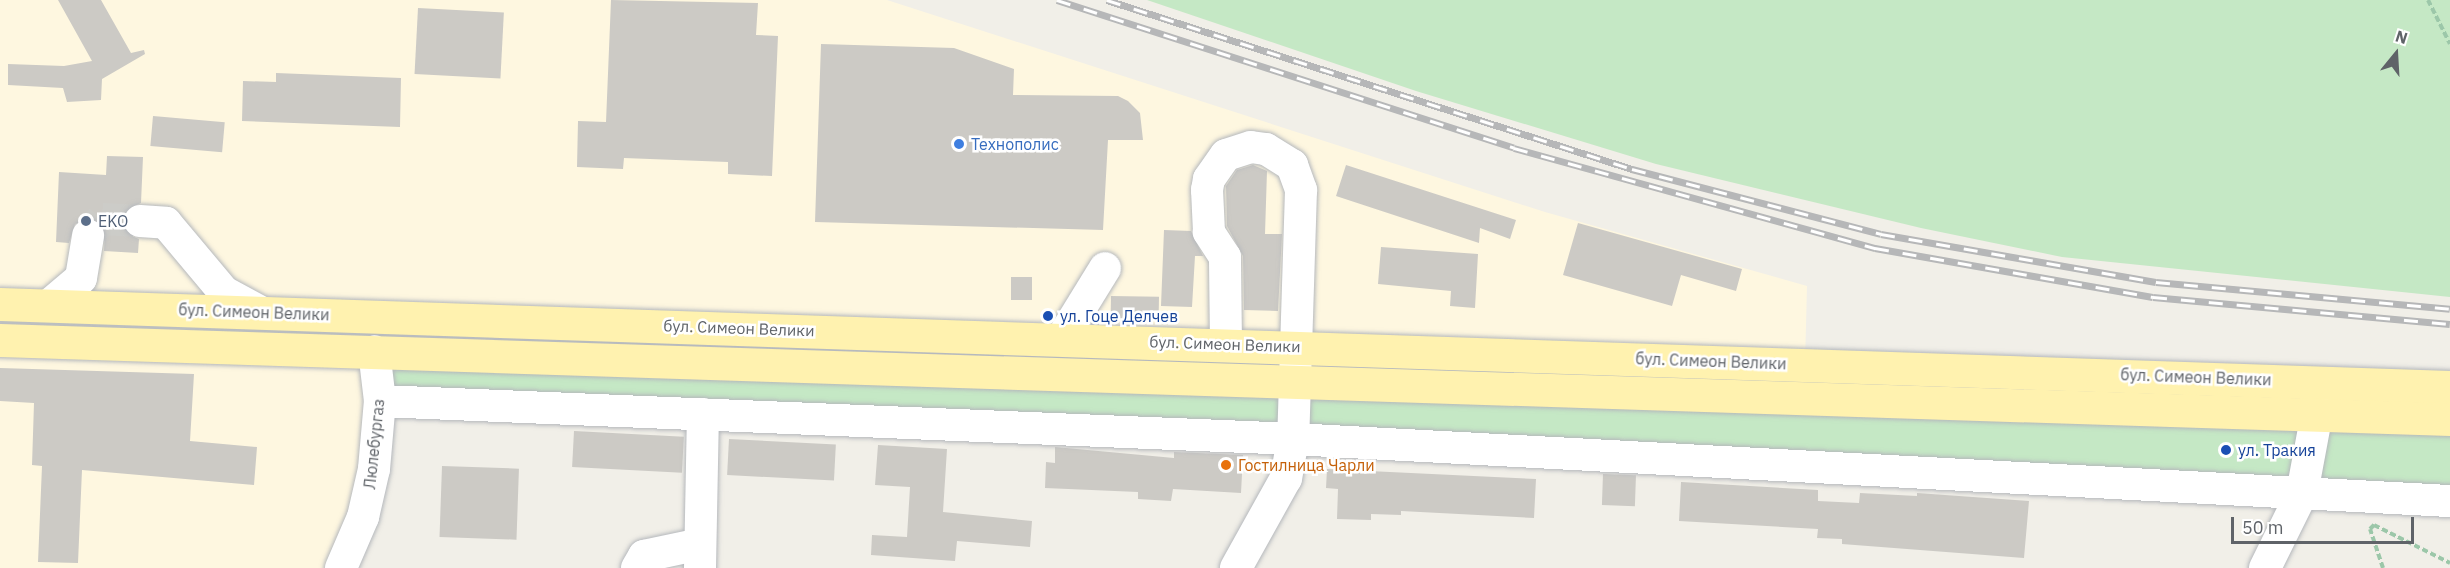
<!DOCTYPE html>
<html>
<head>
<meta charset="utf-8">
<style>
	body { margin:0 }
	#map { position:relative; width:2450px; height:568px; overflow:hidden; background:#f1efe8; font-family:"IBM Plex Sans",sans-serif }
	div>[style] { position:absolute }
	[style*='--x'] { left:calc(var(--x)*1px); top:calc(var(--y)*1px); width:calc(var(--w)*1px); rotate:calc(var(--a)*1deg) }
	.commercial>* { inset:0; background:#fef7e0 }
	.green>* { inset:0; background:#c5e8c5 }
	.building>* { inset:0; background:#cccac5; transform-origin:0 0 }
	.minor-tunnel>* { height:32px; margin-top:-16px; transform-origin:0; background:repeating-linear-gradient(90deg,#ccccc8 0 32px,transparent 0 48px) }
	.path>* { height:4px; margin-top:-2px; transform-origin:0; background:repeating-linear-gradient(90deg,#9cc7a9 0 6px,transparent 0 9px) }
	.roads { filter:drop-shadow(0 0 2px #b5b8bc) drop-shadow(0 0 2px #b5b8bc) }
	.minor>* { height:32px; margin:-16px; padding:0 16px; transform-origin:16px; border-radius:16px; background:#fff }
	.major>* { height:33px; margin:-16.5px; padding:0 16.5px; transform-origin:16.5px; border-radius:16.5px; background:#fff2af }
	.rail>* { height:7px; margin-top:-3.5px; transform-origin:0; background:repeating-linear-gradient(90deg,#fff 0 14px,#b6b7b8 0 28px); box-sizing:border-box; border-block:2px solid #b6b7b8 }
	.dots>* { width:16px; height:16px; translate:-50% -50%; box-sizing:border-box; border:3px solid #fff; border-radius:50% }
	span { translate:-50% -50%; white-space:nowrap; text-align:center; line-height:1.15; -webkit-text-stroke:5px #fff; paint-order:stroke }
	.shop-label { font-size:16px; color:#366cbe }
	.left { translate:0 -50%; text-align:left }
	.service-label { font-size:16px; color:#4e5e75 }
	.street-label { font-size:16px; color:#5f6368 }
	.transit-label { font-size:16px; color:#164399 }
	.food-label { font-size:16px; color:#c56008 }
	.north { position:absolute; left:2366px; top:24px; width:60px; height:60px; -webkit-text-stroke:4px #fff; paint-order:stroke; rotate:18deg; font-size:16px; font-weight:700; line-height:24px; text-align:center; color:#5f6368 }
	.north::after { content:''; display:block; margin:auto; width:21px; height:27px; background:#5f6368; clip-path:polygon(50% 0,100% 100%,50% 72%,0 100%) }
	.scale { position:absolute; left:2231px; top:517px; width:183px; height:27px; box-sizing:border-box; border:3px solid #5f6368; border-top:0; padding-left:8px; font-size:18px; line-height:21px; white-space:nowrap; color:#5f6368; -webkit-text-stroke:4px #fff; paint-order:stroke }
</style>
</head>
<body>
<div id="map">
	<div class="commercial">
		<i style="clip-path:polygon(0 0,887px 0,1545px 212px,1807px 286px,1805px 365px,374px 351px,380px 401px,341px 568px,0 568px)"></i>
	</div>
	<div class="green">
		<i style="clip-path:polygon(1147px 0,2450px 0,2450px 297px,2062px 257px,1921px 228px,1656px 164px,1416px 91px)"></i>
		<i style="clip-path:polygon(374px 351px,2450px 419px,2450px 501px,381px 401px)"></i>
	</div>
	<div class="building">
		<i style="clip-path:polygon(58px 0,101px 0,131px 53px,144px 50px,145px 54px,102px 79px,101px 100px,67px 102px,63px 88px,8px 85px,8px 64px,64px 66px,92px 61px)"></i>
		<i style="clip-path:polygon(611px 0,758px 3px,756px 35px,778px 36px,772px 176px,728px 174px,728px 162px,624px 158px,623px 169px,577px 167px,578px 121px,606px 122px)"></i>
		<i style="left:418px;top:8px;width:86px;height:66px;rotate:3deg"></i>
		<i style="clip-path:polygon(821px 44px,954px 48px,1014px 69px,1013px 95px,1118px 96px,1128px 101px,1140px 113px,1143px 140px,1108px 140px,1103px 230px,815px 222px)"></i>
		<i style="clip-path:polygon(276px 73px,401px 78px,400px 127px,242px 121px,243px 81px,276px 82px)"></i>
		<i style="left:153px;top:116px;width:72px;height:30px;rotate:5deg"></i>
		<i style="clip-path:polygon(107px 156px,143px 157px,141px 203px,126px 210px,122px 220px,129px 235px,139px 239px,138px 253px,104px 251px,105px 229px,90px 218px,75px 224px,69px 243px,56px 242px,59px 172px,106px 175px)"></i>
		<i style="clip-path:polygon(1253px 165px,1267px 171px,1265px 234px,1282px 234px,1278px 311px,1244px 310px,1243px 256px,1227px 226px,1226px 186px,1237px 170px)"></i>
		<i style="clip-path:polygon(1346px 165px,1516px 220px,1510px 239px,1480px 228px,1479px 243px,1336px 196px)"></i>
		<i style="clip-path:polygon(1578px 223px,1742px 269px,1736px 291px,1681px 275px,1672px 306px,1563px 275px)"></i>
		<i style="clip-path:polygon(1164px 230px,1191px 231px,1203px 256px,1195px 256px,1192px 307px,1161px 306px)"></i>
		<i style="clip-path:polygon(1381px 247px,1478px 254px,1475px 308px,1450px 306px,1451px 291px,1378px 284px)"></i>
		<i style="left:1011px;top:277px;width:21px;height:23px"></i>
		<i style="left:1111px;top:296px;width:48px;height:24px;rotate:1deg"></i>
		<i style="clip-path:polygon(0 368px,194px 374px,190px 441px,257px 447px,254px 485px,82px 470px,78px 563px,38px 562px,42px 466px,32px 465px,34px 403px,0 401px)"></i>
		<i style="left:574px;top:431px;width:110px;height:36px;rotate:3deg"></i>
		<i style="left:729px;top:439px;width:107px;height:36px;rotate:3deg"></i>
		<i style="clip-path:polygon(878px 445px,947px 449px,943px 512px,1032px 521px,1030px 547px,957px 541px,955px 561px,871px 555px,872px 535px,907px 537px,910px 487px,875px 485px)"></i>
		<i style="clip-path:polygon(1055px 447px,1174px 458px,1174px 452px,1243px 455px,1241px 493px,1173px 489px,1171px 501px,1138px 499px,1138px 492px,1045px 488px,1046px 462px,1055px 463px)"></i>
		<i style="left:442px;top:466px;width:77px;height:71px;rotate:2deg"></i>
		<i style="clip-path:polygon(1327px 469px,1536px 479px,1534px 518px,1401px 511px,1401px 515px,1371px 514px,1371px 520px,1337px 519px,1338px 489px,1326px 488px)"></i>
		<i style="left:1603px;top:474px;width:33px;height:31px;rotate:2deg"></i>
		<i style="clip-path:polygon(1681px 482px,1818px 490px,1818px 501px,1859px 503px,1860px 493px,1917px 496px,1917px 493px,2029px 501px,2024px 558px,1842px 544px,1842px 539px,1817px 538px,1818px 529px,1679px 521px)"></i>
	</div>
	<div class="minor-tunnel">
		<i style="--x:88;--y:236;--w:22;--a:-51"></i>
		<i style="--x:102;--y:219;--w:38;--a:3"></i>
	</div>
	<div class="path">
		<i style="--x:2428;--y:0;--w:49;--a:63.4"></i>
		<i style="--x:2383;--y:568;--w:41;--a:-108.4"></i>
		<i style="--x:2370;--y:529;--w:6;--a:-45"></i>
		<i style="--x:2374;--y:525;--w:85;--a:26.6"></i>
	</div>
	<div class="roads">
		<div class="minor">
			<i style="--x:140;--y:221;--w:26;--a:4"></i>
			<i style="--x:166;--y:223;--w:90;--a:50"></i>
			<i style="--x:224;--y:292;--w:42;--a:28.4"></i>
			<i style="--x:48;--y:306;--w:43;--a:-40.3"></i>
			<i style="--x:81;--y:278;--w:43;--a:-80.5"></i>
			<i style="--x:1062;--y:338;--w:82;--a:-58.4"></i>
			<i style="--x:1226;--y:344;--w:87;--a:-90.7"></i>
			<i style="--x:1225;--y:257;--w:30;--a:-123"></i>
			<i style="--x:1209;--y:232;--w:42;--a:-92.7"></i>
			<i style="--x:1207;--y:190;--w:11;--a:-80"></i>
			<i style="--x:1209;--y:179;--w:29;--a:-55"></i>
			<i style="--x:1226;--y:155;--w:26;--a:-18"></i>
			<i style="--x:1251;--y:147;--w:15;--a:8"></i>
			<i style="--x:1266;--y:149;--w:31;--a:32"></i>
			<i style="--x:1292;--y:165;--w:27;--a:70"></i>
			<i style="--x:1301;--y:190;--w:249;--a:91.8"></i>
			<i style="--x:1293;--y:439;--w:40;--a:100"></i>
			<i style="--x:1286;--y:478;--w:103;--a:119.1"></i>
			<i style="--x:380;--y:401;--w:914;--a:2.38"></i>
			<i style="--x:1293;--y:439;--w:1159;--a:3.07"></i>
			<i style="--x:341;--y:568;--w:56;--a:-66.7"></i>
			<i style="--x:363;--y:517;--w:49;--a:-77.1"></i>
			<i style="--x:374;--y:469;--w:68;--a:-85"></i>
			<i style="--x:380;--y:401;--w:50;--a:-96.8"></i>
			<i style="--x:637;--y:568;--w:14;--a:-60"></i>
			<i style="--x:644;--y:556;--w:57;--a:-12.1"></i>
			<i style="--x:700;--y:568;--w:154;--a:-88.9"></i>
			<i style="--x:2265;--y:568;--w:84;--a:-63.7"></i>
			<i style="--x:2302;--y:493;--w:81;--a:-79.4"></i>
			<i style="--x:2317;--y:413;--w:25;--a:-92"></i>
		</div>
		<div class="major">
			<i style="--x:0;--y:304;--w:2451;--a:1.94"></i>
			<i style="--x:0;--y:340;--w:2451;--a:1.85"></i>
		</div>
	</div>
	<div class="rail">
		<i style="--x:1057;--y:0;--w:480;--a:17.9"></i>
		<i style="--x:1514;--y:148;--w:375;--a:15.5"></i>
		<i style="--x:1875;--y:248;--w:282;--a:10"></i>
		<i style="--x:2153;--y:297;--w:298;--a:5.2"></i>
		<i style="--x:1107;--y:0;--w:552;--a:17.84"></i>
		<i style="--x:1632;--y:169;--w:257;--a:14.6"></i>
		<i style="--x:1881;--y:234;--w:279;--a:9.9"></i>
		<i style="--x:2156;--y:282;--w:295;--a:5.2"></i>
	</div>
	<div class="dots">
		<i style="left:959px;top:144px;background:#3f7fe0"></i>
		<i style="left:86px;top:221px;background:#5c6f8a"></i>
		<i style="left:1048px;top:316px;background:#1a4fb4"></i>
		<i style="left:2226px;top:450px;background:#1a4fb4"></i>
		<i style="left:1226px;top:465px;background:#e8710a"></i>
	</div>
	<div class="shop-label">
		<span class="left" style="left:971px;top:144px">Технополис</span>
	</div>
	<div class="service-label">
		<span class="left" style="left:98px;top:221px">EKO</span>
	</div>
	<div class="street-label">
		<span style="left:254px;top:312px;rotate:2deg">бул. Симеон Велики</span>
		<span style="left:739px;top:328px;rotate:2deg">бул. Симеон Велики</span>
		<span style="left:1225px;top:344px;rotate:2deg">бул. Симеон Велики</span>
		<span style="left:1711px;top:361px;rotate:2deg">бул. Симеон Велики</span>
		<span style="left:2196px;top:377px;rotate:2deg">бул. Симеон Велики</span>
		<span style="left:374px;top:444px;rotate:-84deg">Люлебургаз</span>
	</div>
	<div class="transit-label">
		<span class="left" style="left:1060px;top:316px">ул. Гоце Делчев</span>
		<span class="left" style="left:2238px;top:450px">ул. Тракия</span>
	</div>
	<div class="food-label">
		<span class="left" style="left:1238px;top:465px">Гостилница Чарли</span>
	</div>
	<div class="north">N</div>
	<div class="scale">50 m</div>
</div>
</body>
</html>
